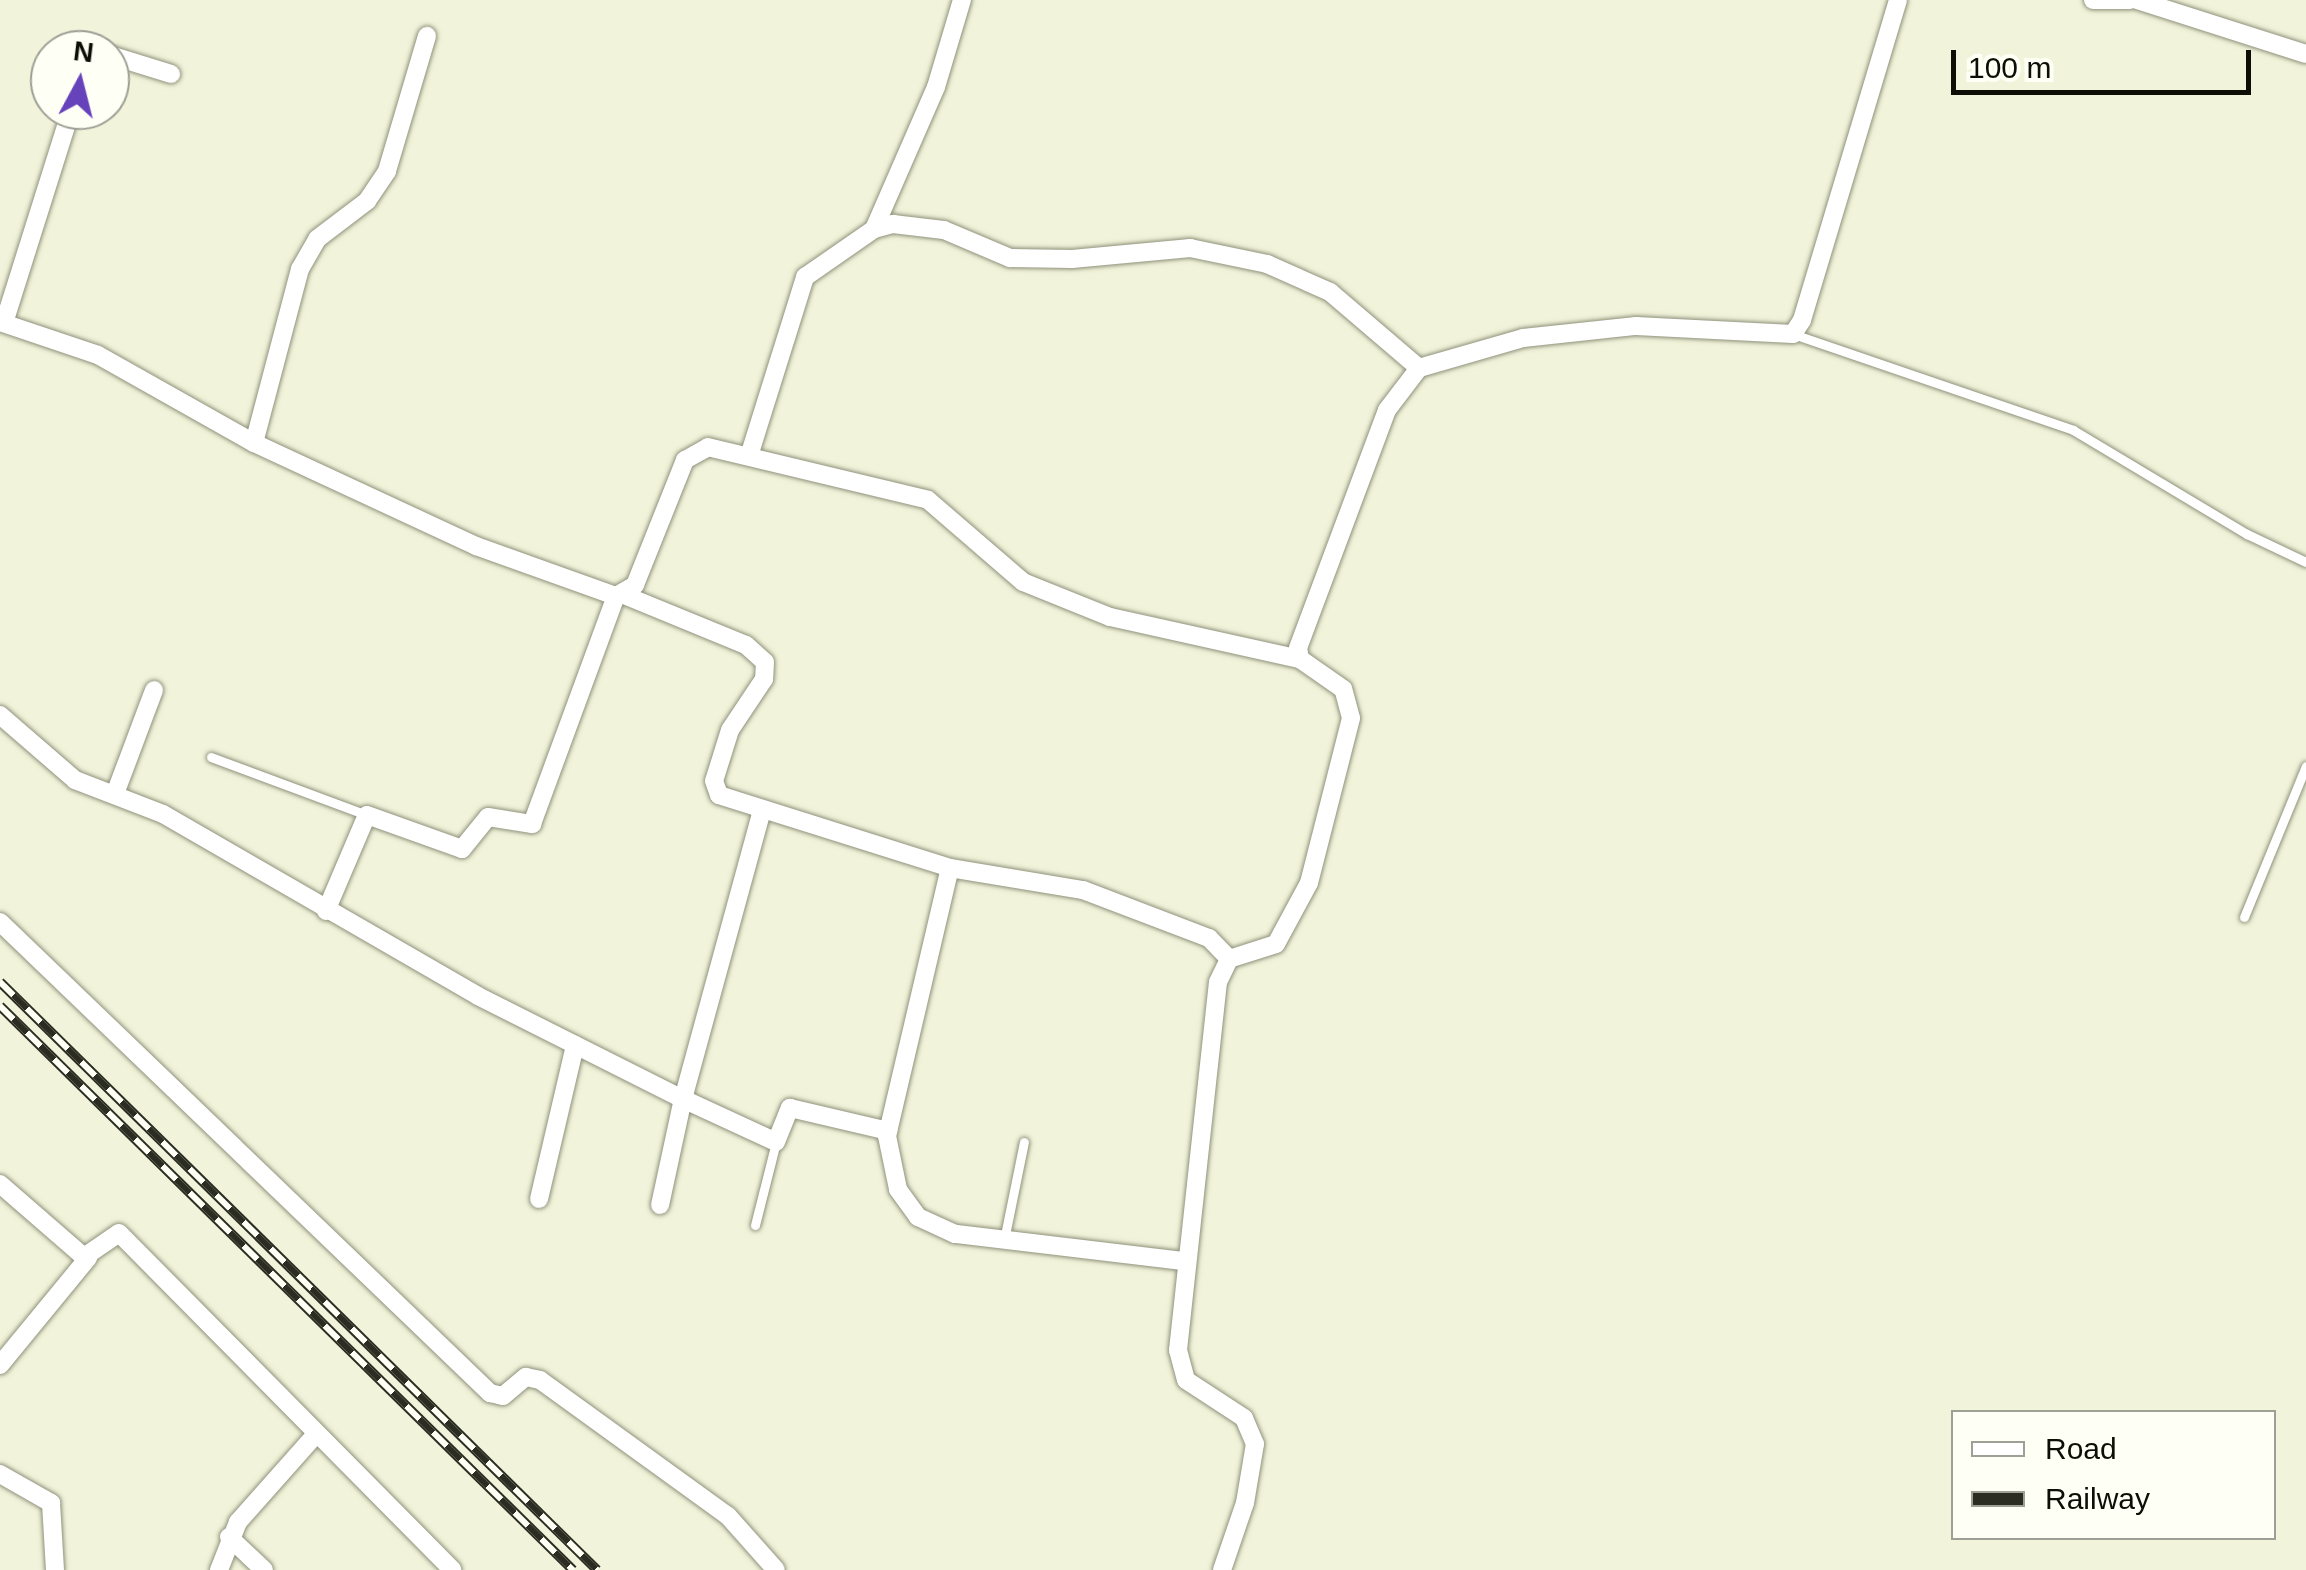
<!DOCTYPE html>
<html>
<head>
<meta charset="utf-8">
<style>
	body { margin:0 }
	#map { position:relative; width:2306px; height:1570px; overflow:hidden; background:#f1f3da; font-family:Helvetica,sans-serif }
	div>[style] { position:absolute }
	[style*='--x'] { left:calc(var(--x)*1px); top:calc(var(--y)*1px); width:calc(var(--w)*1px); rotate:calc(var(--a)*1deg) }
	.roads { filter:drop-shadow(0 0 2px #8f927b) drop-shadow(0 0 2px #8f927b) }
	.service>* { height:9px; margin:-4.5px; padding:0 4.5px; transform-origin:4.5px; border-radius:4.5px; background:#fff }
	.minor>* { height:18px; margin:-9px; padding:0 9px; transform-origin:9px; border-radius:9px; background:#fff }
	.rail>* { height:10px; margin-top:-5px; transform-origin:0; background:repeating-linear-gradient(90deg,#fefff5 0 19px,#2b2c22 0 38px); box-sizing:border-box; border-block:2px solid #2b2c22 }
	span { translate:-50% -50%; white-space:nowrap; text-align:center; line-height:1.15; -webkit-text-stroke:8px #fefff5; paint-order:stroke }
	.legend { position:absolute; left:1951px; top:1410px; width:325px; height:130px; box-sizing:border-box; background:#fefff5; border:2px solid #9e9f95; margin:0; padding:12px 18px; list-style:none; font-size:30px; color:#0d0e06 }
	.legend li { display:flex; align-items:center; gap:20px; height:50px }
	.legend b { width:50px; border:2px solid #9e9f95 }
	.north { position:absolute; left:30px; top:30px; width:100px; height:100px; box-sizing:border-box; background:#fefff5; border:2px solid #9e9f95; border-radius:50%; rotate:7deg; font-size:28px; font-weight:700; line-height:40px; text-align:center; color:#0d0e06 }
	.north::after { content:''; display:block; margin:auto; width:35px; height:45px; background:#6743bb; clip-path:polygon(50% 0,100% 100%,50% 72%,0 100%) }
	.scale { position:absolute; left:1951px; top:50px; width:300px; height:45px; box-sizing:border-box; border:5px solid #0d0e06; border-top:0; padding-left:12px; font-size:30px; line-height:35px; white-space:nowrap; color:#0d0e06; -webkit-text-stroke:8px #fefff5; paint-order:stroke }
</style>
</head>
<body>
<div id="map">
	<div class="roads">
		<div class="service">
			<i style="--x:1793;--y:334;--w:296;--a:18.9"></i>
			<i style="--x:2073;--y:430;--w:203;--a:30.9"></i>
			<i style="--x:2247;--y:534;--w:65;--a:25.4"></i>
			<i style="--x:211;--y:757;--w:166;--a:20.4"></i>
			<i style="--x:2244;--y:917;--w:163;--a:-67.7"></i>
			<i style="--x:755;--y:1225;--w:86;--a:-75.8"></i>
			<i style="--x:1004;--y:1240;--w:100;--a:-78.5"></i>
		</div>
		<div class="minor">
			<i style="--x:2093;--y:0;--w:37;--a:0"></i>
			<i style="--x:2137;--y:0;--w:177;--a:17.7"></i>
			<i style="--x:110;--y:55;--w:64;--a:17.3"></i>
			<i style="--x:874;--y:229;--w:155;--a:-66.4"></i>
			<i style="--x:936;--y:87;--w:91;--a:-73.4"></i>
			<i style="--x:0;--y:322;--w:103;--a:18.6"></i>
			<i style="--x:98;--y:355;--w:179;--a:29.4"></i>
			<i style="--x:254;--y:443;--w:245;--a:24.9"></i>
			<i style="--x:476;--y:546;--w:149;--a:19.7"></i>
			<i style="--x:616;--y:596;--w:22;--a:-30"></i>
			<i style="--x:635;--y:585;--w:135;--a:-68.2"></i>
			<i style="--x:685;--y:460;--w:26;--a:-29"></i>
			<i style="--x:708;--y:447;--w:226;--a:13.5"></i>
			<i style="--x:928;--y:500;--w:125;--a:40.8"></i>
			<i style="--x:1023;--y:582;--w:94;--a:21.9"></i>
			<i style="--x:1110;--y:617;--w:195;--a:12.5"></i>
			<i style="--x:4;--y:323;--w:223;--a:-72.5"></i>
			<i style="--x:254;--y:443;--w:180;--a:-75.2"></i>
			<i style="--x:300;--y:269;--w:34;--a:-60"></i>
			<i style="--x:317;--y:239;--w:63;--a:-37.2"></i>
			<i style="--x:367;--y:201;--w:36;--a:-56"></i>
			<i style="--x:387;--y:171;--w:141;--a:-73.5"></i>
			<i style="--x:749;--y:456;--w:188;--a:-72.6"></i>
			<i style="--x:805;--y:277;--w:84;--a:-34.8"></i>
			<i style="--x:874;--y:229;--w:20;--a:-15"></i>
			<i style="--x:893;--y:224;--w:51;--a:6.7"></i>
			<i style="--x:944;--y:230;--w:72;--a:23"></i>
			<i style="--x:1010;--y:258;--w:62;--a:0.9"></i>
			<i style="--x:1072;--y:259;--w:119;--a:-5.3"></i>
			<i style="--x:1190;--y:248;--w:79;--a:11.7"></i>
			<i style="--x:1267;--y:264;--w:69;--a:24"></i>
			<i style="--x:1330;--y:292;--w:117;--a:40.5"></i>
			<i style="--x:624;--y:595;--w:132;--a:22.3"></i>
			<i style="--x:746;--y:645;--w:25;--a:42"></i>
			<i style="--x:765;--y:662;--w:17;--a:93"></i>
			<i style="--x:764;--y:679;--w:61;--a:123.7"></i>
			<i style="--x:730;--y:730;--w:53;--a:107.4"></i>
			<i style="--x:714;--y:781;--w:15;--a:70"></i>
			<i style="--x:719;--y:795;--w:242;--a:17.5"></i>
			<i style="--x:0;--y:715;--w:99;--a:40.9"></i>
			<i style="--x:75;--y:780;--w:94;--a:21.1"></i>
			<i style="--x:163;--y:814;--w:364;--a:30"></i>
			<i style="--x:478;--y:996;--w:229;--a:26.7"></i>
			<i style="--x:683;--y:1099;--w:102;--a:24.8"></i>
			<i style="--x:776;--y:1142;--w:37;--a:-68"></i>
			<i style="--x:790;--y:1108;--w:101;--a:13.2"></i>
			<i style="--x:115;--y:794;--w:111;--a:-69.4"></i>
			<i style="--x:326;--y:911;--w:104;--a:-66.9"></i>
			<i style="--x:367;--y:815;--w:101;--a:19.7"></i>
			<i style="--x:462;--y:849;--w:41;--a:-50.9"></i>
			<i style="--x:488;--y:817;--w:45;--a:9"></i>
			<i style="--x:532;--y:824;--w:243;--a:-69.8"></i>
			<i style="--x:0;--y:922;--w:680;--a:43.87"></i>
			<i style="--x:490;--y:1393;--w:13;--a:13"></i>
			<i style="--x:503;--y:1396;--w:30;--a:-40"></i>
			<i style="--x:526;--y:1377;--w:14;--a:12"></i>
			<i style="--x:540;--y:1380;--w:232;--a:35.9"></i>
			<i style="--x:728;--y:1516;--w:72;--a:48.4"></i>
			<i style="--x:0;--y:1184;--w:111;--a:41"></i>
			<i style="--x:84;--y:1257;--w:42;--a:-34.4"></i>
			<i style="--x:119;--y:1233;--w:474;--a:45.3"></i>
			<i style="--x:539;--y:1199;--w:158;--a:-76.8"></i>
			<i style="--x:660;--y:1205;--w:108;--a:-77.8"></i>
			<i style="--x:683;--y:1099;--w:299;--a:-74.7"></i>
			<i style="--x:1183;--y:1261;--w:230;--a:-173.2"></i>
			<i style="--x:955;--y:1234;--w:41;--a:-155.3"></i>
			<i style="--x:918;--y:1217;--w:34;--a:-126"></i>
			<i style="--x:898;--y:1189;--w:54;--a:-101.7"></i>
			<i style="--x:887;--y:1136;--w:275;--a:-76.8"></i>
			<i style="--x:950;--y:868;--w:135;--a:9.4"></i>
			<i style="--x:1083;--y:890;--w:135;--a:20.9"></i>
			<i style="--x:1209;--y:938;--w:29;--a:46"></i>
			<i style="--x:0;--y:1365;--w:139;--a:-50.6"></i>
			<i style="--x:0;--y:1474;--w:59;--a:29.6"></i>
			<i style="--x:51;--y:1503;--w:67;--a:86.6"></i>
			<i style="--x:229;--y:1537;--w:48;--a:43.3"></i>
			<i style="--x:219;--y:1570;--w:52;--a:-68.4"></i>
			<i style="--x:238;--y:1522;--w:118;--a:-48.4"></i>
			<i style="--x:1222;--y:1570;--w:71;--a:-71.1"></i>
			<i style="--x:1245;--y:1503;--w:60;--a:-80.4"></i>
			<i style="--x:1255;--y:1444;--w:28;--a:-113"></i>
			<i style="--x:1244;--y:1418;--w:69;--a:-146.8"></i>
			<i style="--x:1186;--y:1380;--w:31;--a:-105"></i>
			<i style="--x:1178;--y:1350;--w:370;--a:-83.8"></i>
			<i style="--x:1218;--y:982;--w:25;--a:-64"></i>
			<i style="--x:1229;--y:959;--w:49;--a:-17.7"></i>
			<i style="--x:1276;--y:944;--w:69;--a:-61.6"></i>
			<i style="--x:1309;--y:883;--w:170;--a:-75.7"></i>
			<i style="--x:1351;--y:718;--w:30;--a:-105"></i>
			<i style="--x:1343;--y:689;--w:52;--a:-145.1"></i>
			<i style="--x:1300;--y:659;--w:11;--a:-100"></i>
			<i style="--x:1298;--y:648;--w:254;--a:-69.5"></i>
			<i style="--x:1387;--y:410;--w:53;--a:-52.7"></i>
			<i style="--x:1419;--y:368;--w:108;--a:-16.1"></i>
			<i style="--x:1523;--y:338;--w:114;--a:-6.1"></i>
			<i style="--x:1636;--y:326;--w:157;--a:2.9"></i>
			<i style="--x:1793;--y:334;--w:17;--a:-57"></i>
			<i style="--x:1802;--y:320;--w:334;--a:-73.3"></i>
		</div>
	</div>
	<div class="rail">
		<i style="--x:0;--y:982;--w:838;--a:44.56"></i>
		<i style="--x:0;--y:1006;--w:804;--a:44.55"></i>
	</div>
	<ul class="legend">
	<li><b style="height:12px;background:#fff"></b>Road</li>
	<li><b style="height:12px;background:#2b2c22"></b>Railway</li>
	</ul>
	<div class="north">N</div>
	<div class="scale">100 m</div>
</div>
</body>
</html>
